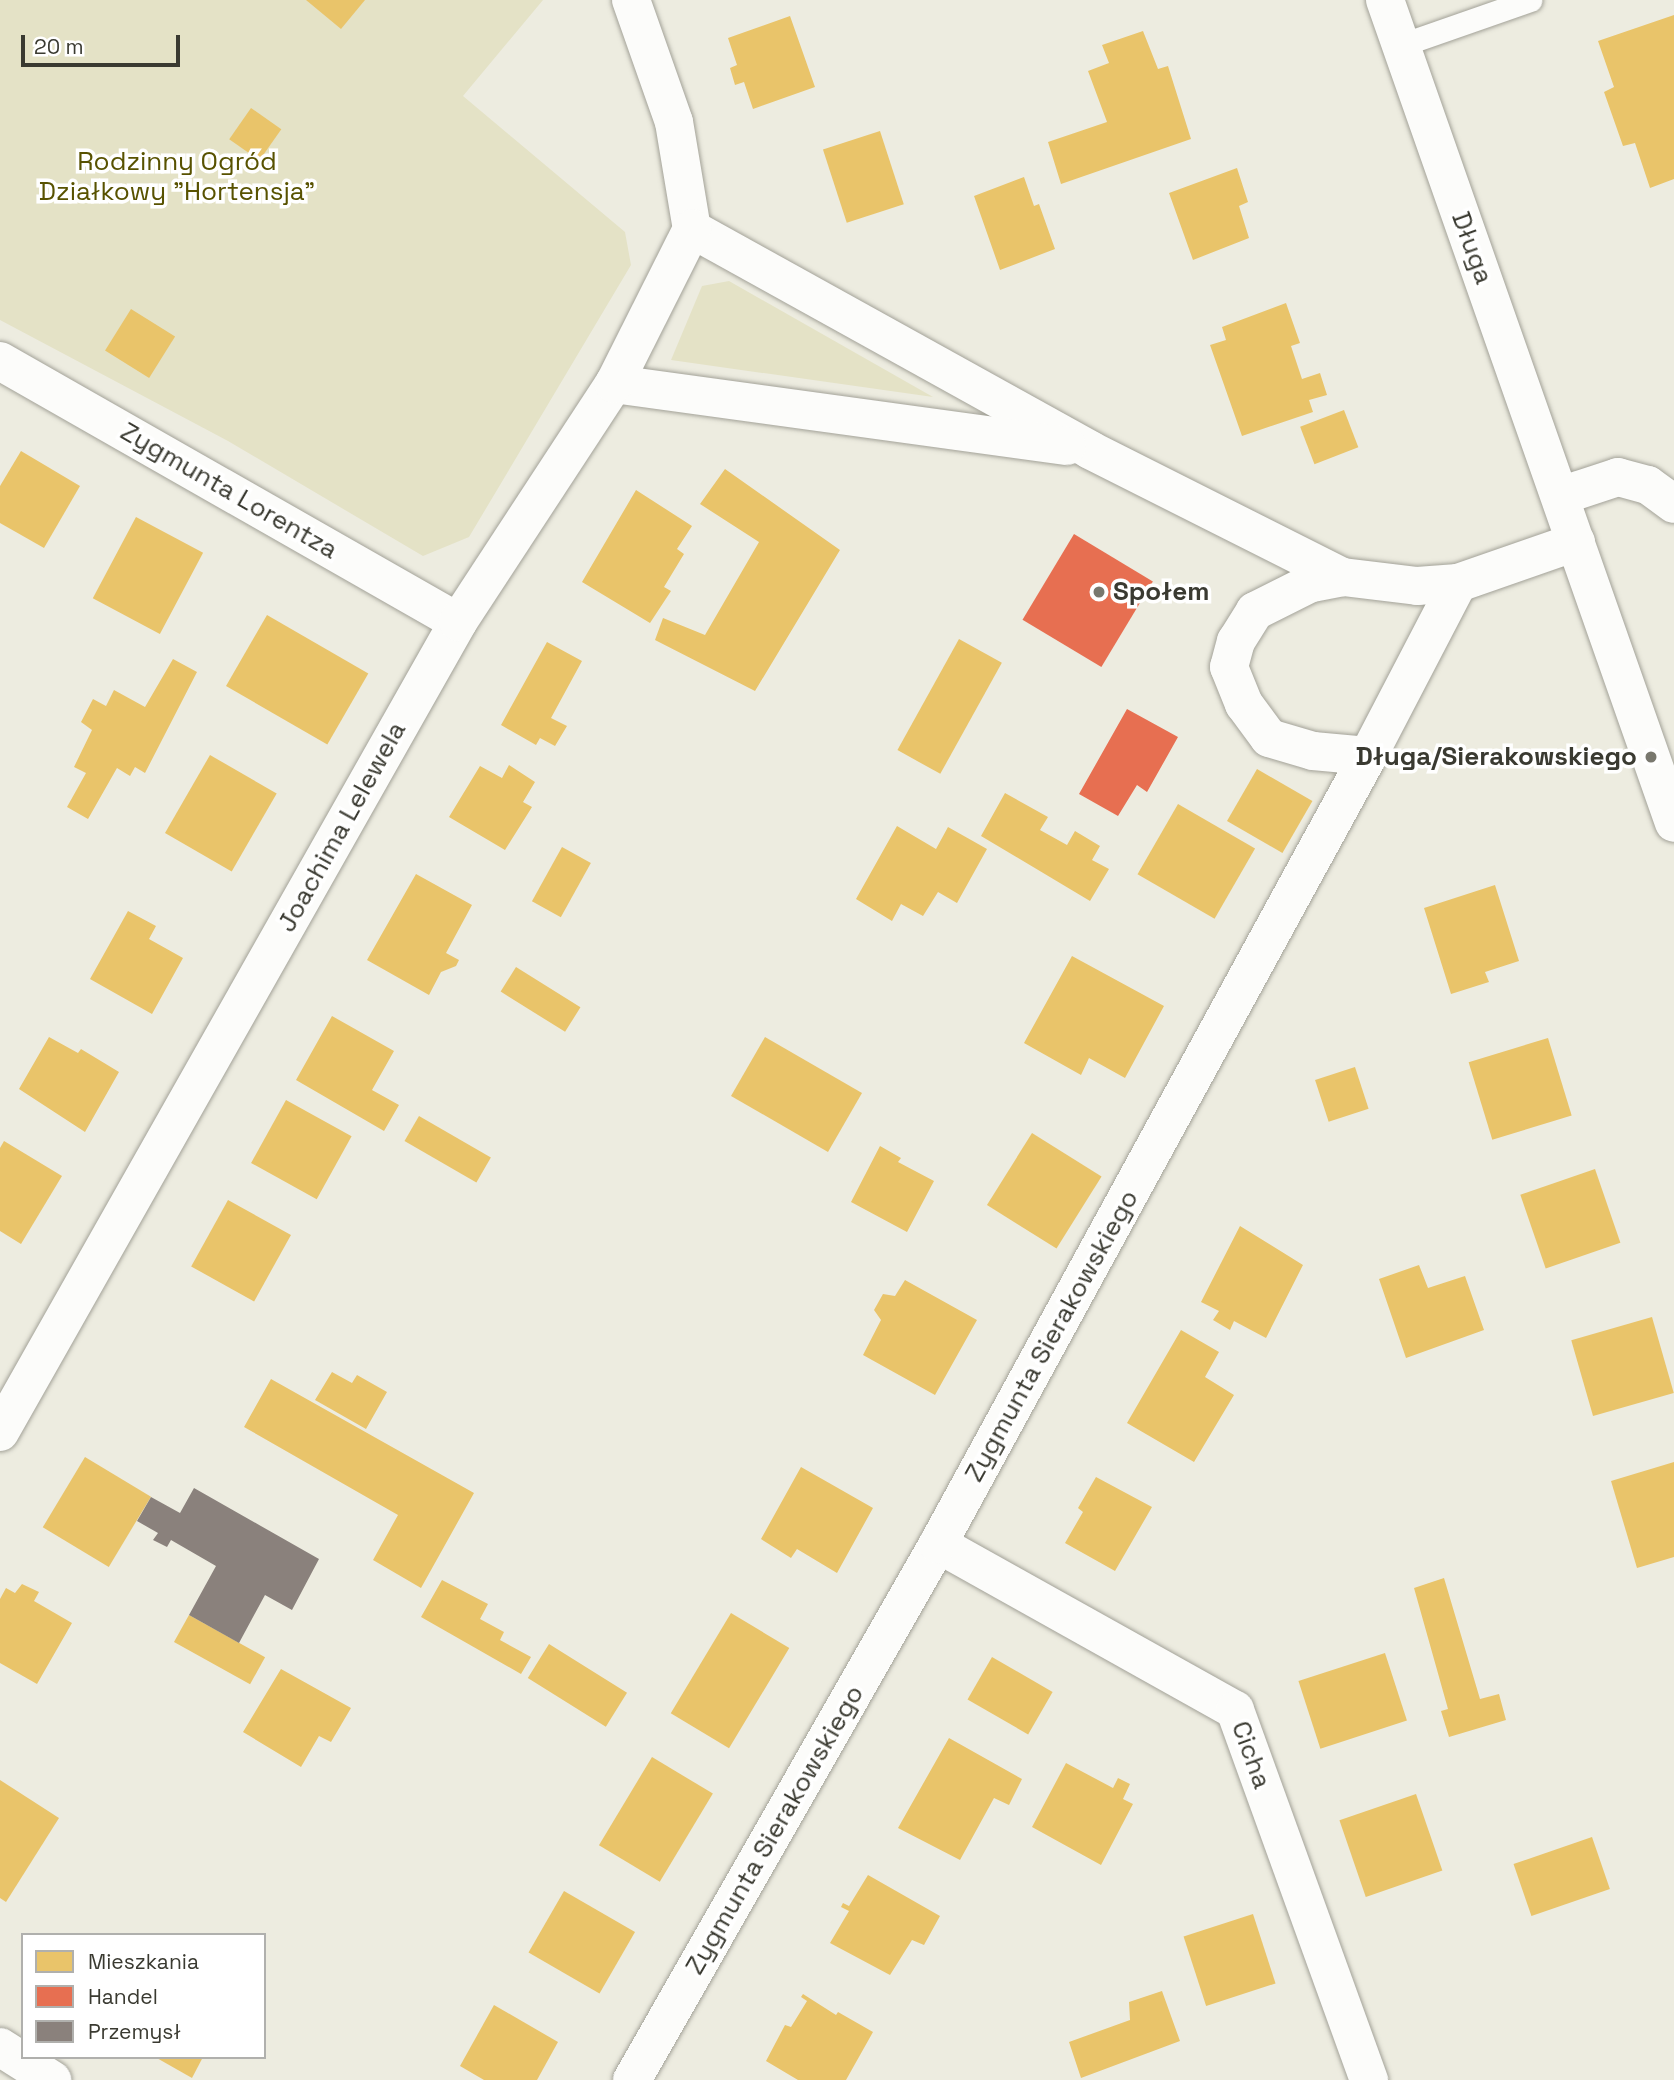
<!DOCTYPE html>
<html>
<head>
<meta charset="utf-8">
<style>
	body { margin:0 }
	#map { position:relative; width:1674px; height:2080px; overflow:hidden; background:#edece0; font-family:"Space Grotesk",sans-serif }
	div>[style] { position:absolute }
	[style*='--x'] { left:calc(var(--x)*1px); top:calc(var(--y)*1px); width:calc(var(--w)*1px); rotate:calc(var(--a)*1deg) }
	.green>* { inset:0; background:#e4e2c6 }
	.homes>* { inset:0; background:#e9c46a; transform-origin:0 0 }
	.shops>* { inset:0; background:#e76f51; transform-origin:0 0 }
	.industry>* { inset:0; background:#8a817c }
	.roads { filter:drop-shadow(0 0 2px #a3a298) drop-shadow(0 0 2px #a3a298) }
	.service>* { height:23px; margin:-11.5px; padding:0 11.5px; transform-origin:11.5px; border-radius:11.5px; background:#fcfcfa }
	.minor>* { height:38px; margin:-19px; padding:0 19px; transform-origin:19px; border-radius:19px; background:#fcfcfa }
	.secondary>* { height:38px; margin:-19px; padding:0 19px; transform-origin:19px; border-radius:19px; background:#fcfcfa }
	.dots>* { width:19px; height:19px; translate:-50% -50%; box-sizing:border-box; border:4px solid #fff; border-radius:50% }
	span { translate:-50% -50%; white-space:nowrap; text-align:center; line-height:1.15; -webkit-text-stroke:7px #fff; paint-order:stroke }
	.park-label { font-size:26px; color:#585200 }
	.street-label { font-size:26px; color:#3a3a31 }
	.poi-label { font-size:26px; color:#3a3a31; font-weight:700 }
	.left { translate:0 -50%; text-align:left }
	.right { translate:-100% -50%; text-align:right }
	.legend { position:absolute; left:21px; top:1933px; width:245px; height:126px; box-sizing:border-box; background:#fff; border:2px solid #b0b0ad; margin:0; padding:9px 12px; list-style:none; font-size:21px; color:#3a3a31 }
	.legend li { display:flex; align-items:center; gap:14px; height:35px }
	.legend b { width:35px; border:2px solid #b0b0ad }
	.scale { position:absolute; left:21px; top:35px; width:159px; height:32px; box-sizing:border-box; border:4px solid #3a3a31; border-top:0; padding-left:9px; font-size:21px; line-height:24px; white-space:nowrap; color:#3a3a31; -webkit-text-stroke:5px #fff; paint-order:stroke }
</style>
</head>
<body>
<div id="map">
	<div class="green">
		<i style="clip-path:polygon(0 0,543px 0,463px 96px,625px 232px,631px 265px,469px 537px,423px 556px,228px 441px,0 320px)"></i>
		<i style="clip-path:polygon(729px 281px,933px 397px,671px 360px,702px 286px)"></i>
	</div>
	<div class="homes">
		<i style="clip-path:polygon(306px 0,365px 0,341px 29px)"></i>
		<i style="clip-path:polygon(1674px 15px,1674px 179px,1650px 188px,1635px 143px,1623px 146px,1604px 92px,1614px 87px,1598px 41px)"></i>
		<i style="clip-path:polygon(790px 16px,815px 87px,753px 109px,744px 82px,735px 85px,730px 68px,737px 65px,728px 38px)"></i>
		<i style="clip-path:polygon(1143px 31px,1158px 69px,1168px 66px,1191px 139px,1061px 184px,1048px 142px,1107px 122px,1088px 71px,1109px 63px,1102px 45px)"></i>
		<i style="left:251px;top:108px;width:37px;height:38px;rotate:35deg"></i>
		<i style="left:880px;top:131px;width:77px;height:60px;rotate:72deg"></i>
		<i style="clip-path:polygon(1237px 168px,1248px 202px,1239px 206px,1249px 238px,1193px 260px,1169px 193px)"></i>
		<i style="clip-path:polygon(1024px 177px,1034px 206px,1039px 204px,1055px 249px,1000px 270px,974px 196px)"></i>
		<i style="clip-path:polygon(1286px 303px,1300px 343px,1291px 346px,1302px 379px,1320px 373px,1327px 395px,1309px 400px,1313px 412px,1242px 436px,1210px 345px,1226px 340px,1222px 327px)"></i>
		<i style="left:131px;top:309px;width:52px;height:49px;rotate:32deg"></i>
		<i style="left:1344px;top:410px;width:40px;height:47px;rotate:69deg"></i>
		<i style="clip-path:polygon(21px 451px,80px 486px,44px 548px,0 523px,0 486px)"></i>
		<i style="clip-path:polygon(725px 469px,840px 550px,755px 691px,655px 640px,663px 618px,705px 635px,759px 542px,700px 504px)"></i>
		<i style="clip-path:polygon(636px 490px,692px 526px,677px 549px,684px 554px,664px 587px,671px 591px,650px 623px,582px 582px)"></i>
		<i style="left:136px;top:517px;width:76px;height:92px;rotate:28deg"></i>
		<i style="left:267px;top:615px;width:117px;height:82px;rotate:30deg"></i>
		<i style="left:959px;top:639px;width:49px;height:127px;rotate:29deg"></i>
		<i style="clip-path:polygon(547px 642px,582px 661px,551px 718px,567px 726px,555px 746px,540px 738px,536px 745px,501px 725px)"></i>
		<i style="clip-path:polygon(173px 659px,197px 672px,145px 773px,135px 767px,130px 776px,117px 768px,88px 819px,67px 807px,86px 773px,74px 767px,92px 730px,81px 722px,93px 699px,106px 706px,114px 690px,145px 707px)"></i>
		<i style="left:210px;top:755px;width:77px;height:90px;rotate:30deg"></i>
		<i style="clip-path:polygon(509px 765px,535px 782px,523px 802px,532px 807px,505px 850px,449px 817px,480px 766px,502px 778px)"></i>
		<i style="left:1257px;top:769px;width:64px;height:60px;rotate:30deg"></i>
		<i style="clip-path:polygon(1005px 793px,1048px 817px,1040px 830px,1067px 845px,1075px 831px,1100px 846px,1092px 860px,1109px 869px,1090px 901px,981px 836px)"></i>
		<i style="left:1178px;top:804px;width:89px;height:81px;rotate:30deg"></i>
		<i style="clip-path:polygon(897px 826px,936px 849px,948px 827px,987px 849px,957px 903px,938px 892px,923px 916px,901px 904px,892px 921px,856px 899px)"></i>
		<i style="left:562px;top:847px;width:33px;height:62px;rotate:29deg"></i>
		<i style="clip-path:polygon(416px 874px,472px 905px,446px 953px,459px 960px,456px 966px,441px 972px,429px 995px,367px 960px)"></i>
		<i style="clip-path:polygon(1495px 885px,1519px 961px,1485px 972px,1489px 982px,1451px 994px,1424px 908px)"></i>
		<i style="clip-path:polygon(128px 911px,156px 926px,149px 939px,183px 958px,152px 1014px,90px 979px)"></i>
		<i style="clip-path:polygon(1072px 956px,1164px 1006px,1125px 1078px,1089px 1058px,1081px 1075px,1024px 1043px)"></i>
		<i style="left:516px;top:967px;width:76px;height:29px;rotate:32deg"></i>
		<i style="clip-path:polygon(332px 1016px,394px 1051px,372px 1090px,399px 1105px,384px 1131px,296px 1080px)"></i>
		<i style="clip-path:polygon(49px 1037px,78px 1053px,81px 1049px,119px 1072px,85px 1132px,19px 1089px)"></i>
		<i style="left:765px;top:1037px;width:112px;height:68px;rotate:30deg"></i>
		<i style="left:1548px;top:1038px;width:81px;height:83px;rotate:73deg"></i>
		<i style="left:1355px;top:1067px;width:44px;height:42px;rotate:72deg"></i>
		<i style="left:286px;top:1100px;width:75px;height:72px;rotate:29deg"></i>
		<i style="left:419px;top:1116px;width:83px;height:29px;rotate:30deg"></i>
		<i style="left:1032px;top:1133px;width:82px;height:85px;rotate:32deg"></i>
		<i style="clip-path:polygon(4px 1141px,62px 1176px,21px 1244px,0 1231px,0 1148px)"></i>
		<i style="clip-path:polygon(880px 1146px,901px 1158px,898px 1162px,934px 1181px,907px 1232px,851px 1202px)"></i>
		<i style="left:1595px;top:1169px;width:78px;height:79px;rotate:71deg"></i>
		<i style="left:228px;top:1200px;width:72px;height:76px;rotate:29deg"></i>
		<i style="clip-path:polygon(1240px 1226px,1303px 1265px,1266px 1338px,1234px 1321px,1230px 1330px,1213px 1320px,1219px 1311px,1201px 1302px)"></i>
		<i style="clip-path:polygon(1419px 1265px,1428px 1288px,1465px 1276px,1484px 1330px,1406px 1358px,1379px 1279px)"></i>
		<i style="clip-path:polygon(905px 1280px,977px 1320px,935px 1395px,863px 1355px,881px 1320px,874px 1310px,883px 1294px,895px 1296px)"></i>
		<i style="left:1652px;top:1317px;width:79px;height:84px;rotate:74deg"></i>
		<i style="clip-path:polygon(1181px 1330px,1219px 1352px,1205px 1377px,1234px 1395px,1194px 1462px,1127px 1423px)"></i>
		<i style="clip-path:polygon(332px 1372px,352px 1383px,357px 1375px,387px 1392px,366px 1429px,315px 1400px)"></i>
		<i style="clip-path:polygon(271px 1379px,474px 1493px,421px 1588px,373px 1560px,398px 1515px,244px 1427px)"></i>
		<i style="left:85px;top:1457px;width:77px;height:82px;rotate:31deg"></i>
		<i style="clip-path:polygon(1674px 1462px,1674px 1557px,1637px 1568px,1611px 1481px)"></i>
		<i style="clip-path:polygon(801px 1467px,873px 1508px,837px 1573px,797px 1549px,791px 1558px,761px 1539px)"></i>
		<i style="clip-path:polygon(1096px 1477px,1152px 1507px,1115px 1571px,1065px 1543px,1083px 1512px,1078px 1508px)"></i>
		<i style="clip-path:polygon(1444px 1578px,1480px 1699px,1499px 1694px,1506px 1720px,1449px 1737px,1441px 1711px,1448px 1709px,1414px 1588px)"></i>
		<i style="clip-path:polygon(442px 1580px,488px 1604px,480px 1619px,504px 1632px,500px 1640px,531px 1657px,521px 1674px,421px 1617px)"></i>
		<i style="clip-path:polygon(22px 1584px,39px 1592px,34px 1601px,72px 1623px,37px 1684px,0 1663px,0 1599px,6px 1588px,15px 1593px)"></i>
		<i style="left:731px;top:1613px;width:68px;height:117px;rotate:31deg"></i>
		<i style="left:189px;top:1615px;width:87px;height:31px;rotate:29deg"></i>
		<i style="left:549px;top:1644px;width:92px;height:40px;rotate:32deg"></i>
		<i style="left:1385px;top:1653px;width:71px;height:91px;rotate:72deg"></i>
		<i style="left:992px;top:1657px;width:70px;height:49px;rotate:30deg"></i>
		<i style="clip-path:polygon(281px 1669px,351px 1708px,331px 1742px,319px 1736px,301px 1767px,243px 1732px)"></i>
		<i style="clip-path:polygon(949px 1738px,1022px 1779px,1009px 1805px,994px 1798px,960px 1860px,898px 1828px)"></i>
		<i style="left:652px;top:1757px;width:71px;height:103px;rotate:31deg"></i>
		<i style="clip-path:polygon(1066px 1763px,1113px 1788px,1118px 1778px,1130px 1784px,1123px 1799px,1133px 1804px,1101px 1865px,1032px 1827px)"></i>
		<i style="clip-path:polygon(0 1780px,59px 1818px,6px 1902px,0 1898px)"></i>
		<i style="left:1416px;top:1794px;width:81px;height:81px;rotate:71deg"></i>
		<i style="left:1592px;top:1837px;width:55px;height:83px;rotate:71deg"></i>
		<i style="clip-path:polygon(868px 1875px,940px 1916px,924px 1945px,912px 1940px,890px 1975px,830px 1943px,849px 1911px,841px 1907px,843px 1903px,849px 1906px)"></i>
		<i style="left:564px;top:1891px;width:82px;height:71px;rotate:30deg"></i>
		<i style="left:1253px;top:1914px;width:73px;height:73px;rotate:72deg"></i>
		<i style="clip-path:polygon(1162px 1991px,1180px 2041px,1081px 2078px,1069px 2042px,1130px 2020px,1129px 2002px)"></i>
		<i style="clip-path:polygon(803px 1994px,836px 2015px,838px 2012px,873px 2032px,846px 2080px,798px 2080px,766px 2061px,785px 2025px,791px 2027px,807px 2001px,801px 1997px)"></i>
		<i style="clip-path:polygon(494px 2005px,558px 2042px,537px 2080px,484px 2080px,460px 2066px)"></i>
		<i style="clip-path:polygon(155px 2057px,203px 2057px,192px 2078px)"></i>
	</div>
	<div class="shops">
		<i style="left:1074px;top:534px;width:92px;height:100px;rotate:31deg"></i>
		<i style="clip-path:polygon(1127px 709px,1178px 737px,1147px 792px,1137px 785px,1118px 816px,1079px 794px)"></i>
	</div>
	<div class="industry">
		<i style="clip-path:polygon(194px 1488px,319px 1559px,292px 1610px,265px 1595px,239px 1643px,189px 1615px,216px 1566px,171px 1540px,167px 1547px,153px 1540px,158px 1533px,137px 1521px,151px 1497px,180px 1513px)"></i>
	</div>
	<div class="roads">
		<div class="service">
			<i style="--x:1401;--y:45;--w:137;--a:-19.2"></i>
		</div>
		<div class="minor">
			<i style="--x:631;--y:0;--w:129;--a:70.6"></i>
			<i style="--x:674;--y:122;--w:109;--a:80.5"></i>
			<i style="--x:692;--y:229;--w:455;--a:29"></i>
			<i style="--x:1090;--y:450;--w:283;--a:26.7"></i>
			<i style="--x:1343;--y:577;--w:75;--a:6.9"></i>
			<i style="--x:1417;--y:586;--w:41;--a:-4.2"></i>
			<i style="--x:1458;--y:583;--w:125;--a:-19.2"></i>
			<i style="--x:0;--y:361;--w:527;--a:29.68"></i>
			<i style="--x:614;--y:384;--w:457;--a:7.8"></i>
			<i style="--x:1560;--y:496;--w:61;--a:-18.1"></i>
			<i style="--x:1618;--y:477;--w:31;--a:15"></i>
			<i style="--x:1648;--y:485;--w:32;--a:36"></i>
			<i style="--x:1343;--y:577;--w:33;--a:169"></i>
			<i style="--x:1311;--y:583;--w:63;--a:153.4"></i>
			<i style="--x:1255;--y:611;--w:36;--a:122"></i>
			<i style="--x:1236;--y:641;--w:27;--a:105"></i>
			<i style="--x:1229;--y:667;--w:40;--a:68"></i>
			<i style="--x:1244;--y:704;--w:42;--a:53.7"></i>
			<i style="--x:1269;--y:738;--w:46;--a:16.5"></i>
			<i style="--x:1313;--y:751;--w:55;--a:5.2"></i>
			<i style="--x:0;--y:1432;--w:931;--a:-60.51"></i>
			<i style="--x:458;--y:622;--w:285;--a:-56.8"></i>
			<i style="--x:614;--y:384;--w:174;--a:-63.3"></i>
			<i style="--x:938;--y:1544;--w:340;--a:29.2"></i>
			<i style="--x:1235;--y:1710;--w:394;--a:70.1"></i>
			<i style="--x:0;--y:2047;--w:62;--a:32.4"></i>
			<i style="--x:632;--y:2080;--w:617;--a:-60.28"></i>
			<i style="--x:938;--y:1544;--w:898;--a:-61.38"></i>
			<i style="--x:1368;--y:756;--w:195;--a:-62.5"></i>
		</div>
		<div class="secondary">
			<i style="--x:1385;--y:0;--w:872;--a:70.65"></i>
		</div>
	</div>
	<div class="dots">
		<i style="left:1099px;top:592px;background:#79786e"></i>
		<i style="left:1651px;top:757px;background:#79786e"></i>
	</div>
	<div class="park-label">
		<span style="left:177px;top:177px">Rodzinny Ogród<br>Działkowy "Hortensja"</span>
	</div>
	<div class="street-label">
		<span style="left:1472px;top:248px;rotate:70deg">Długa</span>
		<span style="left:229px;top:491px;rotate:30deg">Zygmunta Lorentza</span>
		<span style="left:342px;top:827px;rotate:-61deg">Joachima Lelewela</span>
		<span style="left:1052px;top:1336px;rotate:-61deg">Zygmunta Sierakowskiego</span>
		<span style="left:1251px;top:1755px;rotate:70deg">Cicha</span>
		<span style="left:775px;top:1830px;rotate:-60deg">Zygmunta Sierakowskiego</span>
	</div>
	<div class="poi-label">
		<span class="left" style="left:1113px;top:592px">Społem</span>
		<span class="right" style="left:1637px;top:757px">Długa/Sierakowskiego</span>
	</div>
	<ul class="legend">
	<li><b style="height:19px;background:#e9c46a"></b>Mieszkania</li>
	<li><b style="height:19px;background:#e76f51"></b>Handel</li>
	<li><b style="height:19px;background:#8a817c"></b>Przemysł</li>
	</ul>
	<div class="scale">20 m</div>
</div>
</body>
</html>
